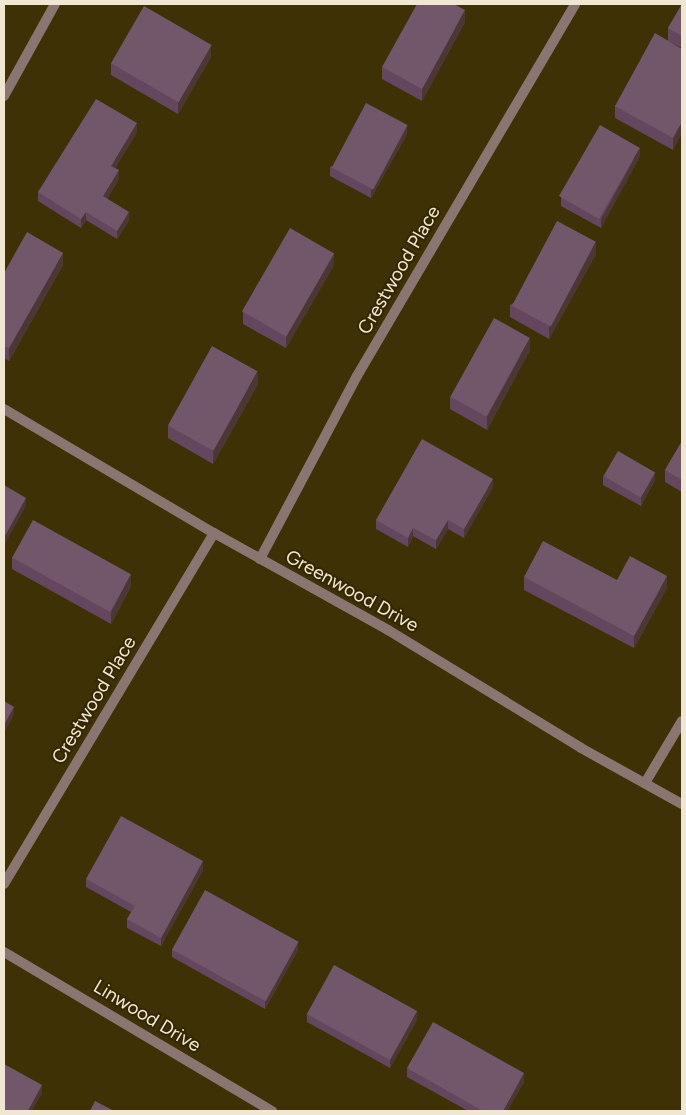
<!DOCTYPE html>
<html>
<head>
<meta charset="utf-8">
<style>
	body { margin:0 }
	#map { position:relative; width:686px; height:1115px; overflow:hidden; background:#3e3106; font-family:Figtree,sans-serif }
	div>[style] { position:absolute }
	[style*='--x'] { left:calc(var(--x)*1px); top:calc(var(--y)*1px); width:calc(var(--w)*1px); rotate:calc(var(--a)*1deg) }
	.street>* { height:10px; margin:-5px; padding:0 5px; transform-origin:5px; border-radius:5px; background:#8a7571 }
	.wall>* { inset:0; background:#64465e }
	.shaded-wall>* { inset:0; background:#4e3635 }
	.building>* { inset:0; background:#72576a; transform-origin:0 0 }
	span { translate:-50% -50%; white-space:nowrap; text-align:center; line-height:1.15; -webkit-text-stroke:4px #342700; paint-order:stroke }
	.street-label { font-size:19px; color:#efe7d1 }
	.frame { position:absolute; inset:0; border:5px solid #efe7d1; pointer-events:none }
</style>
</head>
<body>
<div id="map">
	<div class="street">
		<i style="--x:4;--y:96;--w:105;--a:-61"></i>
		<i style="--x:4;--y:409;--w:244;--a:30.6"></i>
		<i style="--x:214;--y:533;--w:199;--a:29.1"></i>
		<i style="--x:388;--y:630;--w:226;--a:31.4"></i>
		<i style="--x:581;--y:748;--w:115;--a:29"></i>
		<i style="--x:260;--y:559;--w:207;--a:-62.1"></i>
		<i style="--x:357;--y:376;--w:431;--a:-59.6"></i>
		<i style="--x:645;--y:783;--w:72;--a:-59.2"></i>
		<i style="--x:4;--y:884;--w:409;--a:-59.1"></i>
		<i style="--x:4;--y:952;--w:312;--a:30.7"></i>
	</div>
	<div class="wall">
		<i style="clip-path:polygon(682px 4px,682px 48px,668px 41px,668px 28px)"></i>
		<i style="clip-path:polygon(465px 22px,422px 101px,382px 79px,382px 67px)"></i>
		<i style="clip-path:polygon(682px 49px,673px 150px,615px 118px,615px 106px)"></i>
		<i style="clip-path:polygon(211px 57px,178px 114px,111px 75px,111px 63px)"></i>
		<i style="clip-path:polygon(137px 132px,115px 168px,119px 179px,107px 199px,129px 221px,117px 239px,86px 220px,81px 228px,38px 201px,38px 192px)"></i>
		<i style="clip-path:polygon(407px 134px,371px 198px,330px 176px,330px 167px)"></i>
		<i style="clip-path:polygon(640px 156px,601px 228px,561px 206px,561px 197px)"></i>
		<i style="clip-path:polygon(596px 254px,549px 339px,510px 317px,510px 305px)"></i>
		<i style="clip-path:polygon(63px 265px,9px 361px,4px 358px,4px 273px)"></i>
		<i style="clip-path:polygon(334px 265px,286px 348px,243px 324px,243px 312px)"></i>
		<i style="clip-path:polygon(530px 350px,487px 430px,450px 409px,450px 397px)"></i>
		<i style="clip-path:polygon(258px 384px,213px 464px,168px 438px,168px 426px)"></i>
		<i style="clip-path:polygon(682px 441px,682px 492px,665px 482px,665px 470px)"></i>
		<i style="clip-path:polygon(603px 476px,655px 480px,641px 506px,603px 485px)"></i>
		<i style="clip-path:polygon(493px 487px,464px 538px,448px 529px,436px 549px,413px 536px,408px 547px,376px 529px,376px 520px)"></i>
		<i style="clip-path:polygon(12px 557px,131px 586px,111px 624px,12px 569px)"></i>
		<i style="clip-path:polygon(524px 577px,667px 588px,634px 648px,524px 590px)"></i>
		<i style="clip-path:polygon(203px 870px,161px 946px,127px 928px,127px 919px,131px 912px,86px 887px,86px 879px)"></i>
		<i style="clip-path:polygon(172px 949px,298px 950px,265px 1009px,172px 957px)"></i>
		<i style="clip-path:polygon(307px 1014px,417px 1020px,390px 1068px,307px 1022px)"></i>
		<i style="clip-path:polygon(407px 1068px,524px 1082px,507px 1111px,468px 1111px,407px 1077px)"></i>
	</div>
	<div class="shaded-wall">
		<i style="clip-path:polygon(465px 10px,465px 22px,422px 101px,422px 89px)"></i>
		<i style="clip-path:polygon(211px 45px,211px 57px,178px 114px,178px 102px)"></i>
		<i style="clip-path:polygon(682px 122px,682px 134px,673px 150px,673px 138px)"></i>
		<i style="clip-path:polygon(137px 123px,137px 132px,111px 174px,111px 166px)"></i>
		<i style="clip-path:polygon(407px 125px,407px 134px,371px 198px,371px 190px)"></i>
		<i style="clip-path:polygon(640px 148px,640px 156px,601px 228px,601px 219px)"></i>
		<i style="clip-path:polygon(119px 170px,119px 179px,103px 205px,103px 196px)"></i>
		<i style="clip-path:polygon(86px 212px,86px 220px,81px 228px,81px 219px)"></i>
		<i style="clip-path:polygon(129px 212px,129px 221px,117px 239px,117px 231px)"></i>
		<i style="clip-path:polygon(596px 242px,596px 254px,549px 339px,549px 327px)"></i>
		<i style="clip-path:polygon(63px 253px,63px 265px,9px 361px,9px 348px)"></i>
		<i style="clip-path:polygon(334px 253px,334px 265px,286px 348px,286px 336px)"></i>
		<i style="clip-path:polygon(530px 338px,530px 350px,487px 430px,487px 417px)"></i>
		<i style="clip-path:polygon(258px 371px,258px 384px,213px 464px,213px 451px)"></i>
		<i style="clip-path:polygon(655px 472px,655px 480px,641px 506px,641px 497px)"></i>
		<i style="clip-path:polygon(493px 479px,493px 487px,464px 538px,464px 529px)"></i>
		<i style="clip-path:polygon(26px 498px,26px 506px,4px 546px,4px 538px)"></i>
		<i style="clip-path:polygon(448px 520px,448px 529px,436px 549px,436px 540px)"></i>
		<i style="clip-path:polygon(413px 528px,413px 536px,408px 547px,408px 538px)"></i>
		<i style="clip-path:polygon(131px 574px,131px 586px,111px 624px,111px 612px)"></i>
		<i style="clip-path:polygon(667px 576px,667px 588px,634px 648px,634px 636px)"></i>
		<i style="clip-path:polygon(14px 707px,14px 715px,4px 733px,4px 725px)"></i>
		<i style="clip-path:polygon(203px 861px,203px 870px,161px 946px,161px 938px)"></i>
		<i style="clip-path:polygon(298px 942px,298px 950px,265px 1009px,265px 1001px)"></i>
		<i style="clip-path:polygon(417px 1011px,417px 1020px,390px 1068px,390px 1060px)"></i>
		<i style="clip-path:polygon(524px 1073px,524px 1082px,507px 1111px,503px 1111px)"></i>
		<i style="clip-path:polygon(42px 1085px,42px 1094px,32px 1111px,28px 1111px)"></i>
	</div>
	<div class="building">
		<i style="clip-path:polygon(417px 4px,454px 4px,465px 10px,422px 89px,382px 67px)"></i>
		<i style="clip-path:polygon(682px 4px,682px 36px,668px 28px)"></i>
		<i style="left:144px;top:6px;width:78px;height:66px;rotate:30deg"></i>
		<i style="clip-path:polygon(655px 33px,682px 49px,682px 122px,673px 138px,615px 106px)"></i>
		<i style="clip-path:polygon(96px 99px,137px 123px,111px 166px,119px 170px,103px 196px,129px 212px,117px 231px,86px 212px,81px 219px,38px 192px)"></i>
		<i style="left:366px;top:103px;width:47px;height:73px;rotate:28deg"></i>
		<i style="left:600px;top:125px;width:46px;height:82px;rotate:30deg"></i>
		<i style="left:557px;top:221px;width:44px;height:96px;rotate:28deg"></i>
		<i style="left:290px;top:228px;width:51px;height:96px;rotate:30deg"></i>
		<i style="clip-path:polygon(27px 232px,63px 253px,9px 348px,4px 346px,4px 273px)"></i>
		<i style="left:494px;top:318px;width:41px;height:90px;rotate:29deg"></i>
		<i style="left:212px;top:346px;width:52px;height:91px;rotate:29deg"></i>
		<i style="clip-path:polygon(422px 439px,493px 479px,464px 529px,448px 520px,436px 540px,413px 528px,408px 538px,376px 520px)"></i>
		<i style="clip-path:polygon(682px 441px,682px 480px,665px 470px)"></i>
		<i style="left:618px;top:451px;width:43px;height:29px;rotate:30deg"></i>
		<i style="clip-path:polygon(4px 485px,26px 498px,4px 538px)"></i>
		<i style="left:33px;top:520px;width:112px;height:43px;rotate:29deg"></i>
		<i style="clip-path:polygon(543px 541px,617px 580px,630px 556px,667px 576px,634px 636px,524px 577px)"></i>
		<i style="clip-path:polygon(4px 701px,14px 707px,4px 725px)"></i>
		<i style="clip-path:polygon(121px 816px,203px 861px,161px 938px,127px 919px,135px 906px,86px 879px)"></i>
		<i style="left:205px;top:890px;width:107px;height:68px;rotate:29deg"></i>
		<i style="left:334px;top:965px;width:95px;height:56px;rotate:29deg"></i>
		<i style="clip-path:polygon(433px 1022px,524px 1073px,503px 1111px,483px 1111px,407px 1068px)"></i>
		<i style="clip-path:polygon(4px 1064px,42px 1085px,28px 1111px,6px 1111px,4px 1110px)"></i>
		<i style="clip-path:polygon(95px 1101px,114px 1111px,90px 1111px)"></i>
	</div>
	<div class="street-label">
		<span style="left:399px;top:270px;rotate:-60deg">Crestwood Place</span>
		<span style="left:352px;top:591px;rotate:29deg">Greenwood Drive</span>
		<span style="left:94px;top:700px;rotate:-59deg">Crestwood Place</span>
		<span style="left:147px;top:1016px;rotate:31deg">Linwood Drive</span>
	</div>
	<div class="frame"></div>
</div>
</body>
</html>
